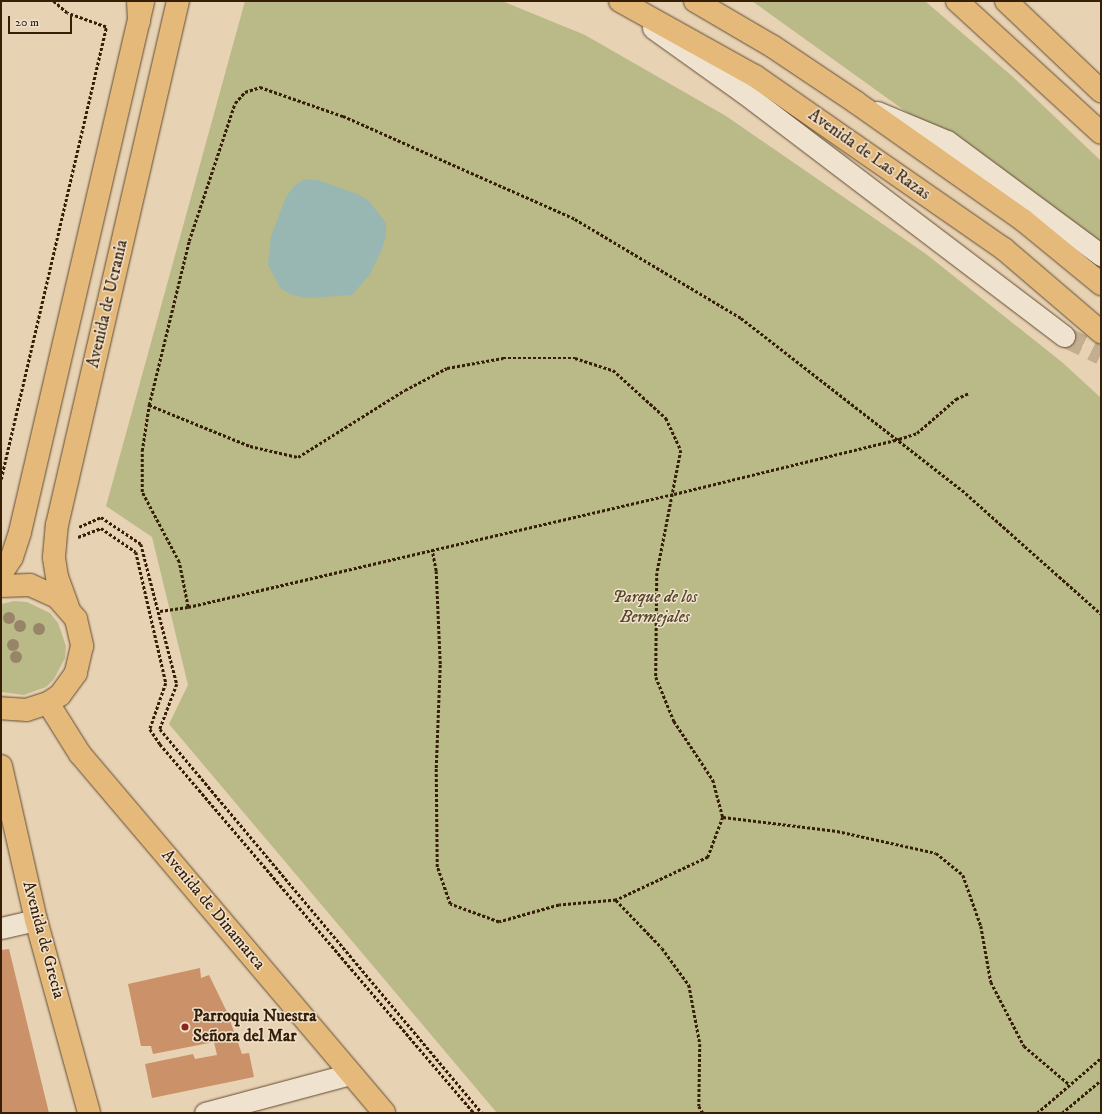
<!DOCTYPE html>
<html>
<head>
<meta charset="utf-8">
<style>
	body { margin:0 }
	#map { position:relative; width:1102px; height:1114px; overflow:hidden; background:#e7d2b3; font-family:"IM FELL DW Pica",serif }
	div>[style] { position:absolute }
	[style*='--x'] { left:calc(var(--x)*1px); top:calc(var(--y)*1px); width:calc(var(--w)*1px); rotate:calc(var(--a)*1deg) }
	.green>* { inset:0; background:#baba89 }
	.water>* { inset:0; background:#98b6b2 }
	.building>* { inset:0; background:#cb9168 }
	.minor-tunnel>* { height:21px; margin-top:-10.5px; transform-origin:0; background:repeating-linear-gradient(90deg,#c4ae91 0 21px,transparent 0 31px) }
	.path>* { height:2.5px; margin-top:-1.25px; transform-origin:0; background:repeating-linear-gradient(90deg,#361e07 0 3px,transparent 0 5px) }
	.roads { filter:drop-shadow(0 0 1px #624b32) drop-shadow(0 0 1px #624b32) }
	.minor>* { height:21px; margin:-10.5px; padding:0 10.5px; transform-origin:10.5px; border-radius:10.5px; background:#efe2ce }
	.major>* { height:22px; margin:-11px; padding:0 11px; transform-origin:11px; border-radius:11px; background:#e4b97a }
	.highway>* { height:22px; margin:-11px; padding:0 11px; transform-origin:11px; border-radius:11px; background:#e4b97a }
	.trees>* { width:12px; height:12px; margin:-6px; border-radius:50%; background:#988467 }
	.dots>* { width:11px; height:11px; translate:-50% -50%; box-sizing:border-box; border:2px solid #efe2ce; border-radius:50% }
	span { translate:-50% -50%; white-space:nowrap; text-align:center; line-height:1.15; -webkit-text-stroke:3px #efe2ce; paint-order:stroke }
	.street-label { font-size:17px; color:#361e07 }
	.park-label { font-size:17px; color:#574528; font-style:italic }
	.poi-label { font-size:17px; color:#361e07; font-weight:700 }
	.left { translate:0 -50%; text-align:left }
	.frame { position:absolute; inset:0; border:2px solid #361e07; pointer-events:none }
	.scale { position:absolute; left:8px; top:16px; width:64px; height:18px; box-sizing:border-box; border:2px solid #361e07; border-top:0; padding-left:5px; font-size:12px; line-height:14px; white-space:nowrap; color:#361e07; -webkit-text-stroke:3px #efe2ce; paint-order:stroke }
</style>
</head>
<body>
<div id="map">
	<div class="green">
		<i style="clip-path:polygon(245px 1px,502px 1px,585px 35px,726px 116px,926px 254px,1063px 363px,1101px 398px,1101px 1113px,497px 1113px,169px 724px,188px 685px,152px 537px,106px 506px)"></i>
		<i style="clip-path:polygon(752px 1px,925px 1px,1012px 76px,1101px 161px,1101px 258px,947px 141px)"></i>
		<i style="clip-path:polygon(14px 601px,27px 602px,50px 613px,58px 623px,66px 646px,65px 658px,54px 679px,46px 687px,24px 695px,1px 692px,1px 604px)"></i>
	</div>
	<div class="water">
		<i style="clip-path:polygon(305px 179px,318px 180px,357px 194px,369px 201px,386px 223px,386px 236px,382px 249px,370px 274px,352px 295px,308px 298px,293px 295px,281px 289px,268px 265px,271px 236px,286px 197px,294px 186px)"></i>
	</div>
	<div class="building">
		<i style="clip-path:polygon(9px 949px,49px 1113px,1px 1113px,1px 950px)"></i>
		<i style="clip-path:polygon(200px 968px,201px 978px,209px 975px,227px 1012px,242px 1054px,249px 1053px,254px 1077px,152px 1098px,145px 1064px,193px 1054px,195px 1059px,217px 1055px,214px 1042px,153px 1054px,151px 1046px,141px 1046px,128px 984px)"></i>
	</div>
	<div class="minor-tunnel">
		<i style="--x:1064;--y:336;--w:41;--a:25.9"></i>
	</div>
	<div class="path">
		<i style="--x:149;--y:405;--w:169;--a:-76.3"></i>
		<i style="--x:189;--y:241;--w:145;--a:-71.6"></i>
		<i style="--x:235;--y:103;--w:15;--a:-48"></i>
		<i style="--x:245;--y:92;--w:16;--a:-18"></i>
		<i style="--x:260;--y:87;--w:88;--a:19.3"></i>
		<i style="--x:343;--y:116;--w:254;--a:23.9"></i>
		<i style="--x:575;--y:219;--w:193;--a:30.8"></i>
		<i style="--x:741;--y:318;--w:280;--a:37.9"></i>
		<i style="--x:962;--y:490;--w:186;--a:41.7"></i>
		<i style="--x:1;--y:479;--w:464;--a:-76.9"></i>
		<i style="--x:106;--y:27;--w:41;--a:-160.3"></i>
		<i style="--x:67;--y:13;--w:18;--a:-139"></i>
		<i style="--x:79;--y:527;--w:24;--a:-24"></i>
		<i style="--x:101;--y:517;--w:48;--a:34"></i>
		<i style="--x:141;--y:544;--w:145;--a:75.6"></i>
		<i style="--x:177;--y:684;--w:48;--a:110.7"></i>
		<i style="--x:160;--y:729;--w:501;--a:50.02"></i>
		<i style="--x:78;--y:537;--w:25;--a:-21"></i>
		<i style="--x:101;--y:528;--w:42;--a:34.4"></i>
		<i style="--x:136;--y:552;--w:134;--a:77.1"></i>
		<i style="--x:166;--y:683;--w:49;--a:109.2"></i>
		<i style="--x:150;--y:729;--w:18;--a:56"></i>
		<i style="--x:160;--y:744;--w:485;--a:49.6"></i>
		<i style="--x:188;--y:607;--w:46;--a:-101.3"></i>
		<i style="--x:179;--y:562;--w:79;--a:-117.9"></i>
		<i style="--x:142;--y:492;--w:41;--a:-90"></i>
		<i style="--x:142;--y:451;--w:47;--a:-81.3"></i>
		<i style="--x:149;--y:405;--w:109;--a:22.1"></i>
		<i style="--x:250;--y:446;--w:49;--a:12.9"></i>
		<i style="--x:298;--y:457;--w:126;--a:-32.1"></i>
		<i style="--x:405;--y:390;--w:47;--a:-27.6"></i>
		<i style="--x:447;--y:368;--w:57;--a:-10.1"></i>
		<i style="--x:503;--y:358;--w:72;--a:0"></i>
		<i style="--x:575;--y:358;--w:40;--a:18"></i>
		<i style="--x:613;--y:370;--w:72;--a:42.2"></i>
		<i style="--x:666;--y:418;--w:35;--a:65"></i>
		<i style="--x:681;--y:450;--w:125;--a:101"></i>
		<i style="--x:657;--y:573;--w:104;--a:90.6"></i>
		<i style="--x:656;--y:677;--w:48;--a:67.8"></i>
		<i style="--x:674;--y:721;--w:71;--a:56.5"></i>
		<i style="--x:713;--y:780;--w:38;--a:75"></i>
		<i style="--x:723;--y:817;--w:43;--a:110.6"></i>
		<i style="--x:708;--y:857;--w:102;--a:154.9"></i>
		<i style="--x:616;--y:900;--w:57;--a:175"></i>
		<i style="--x:559;--y:905;--w:62;--a:164.2"></i>
		<i style="--x:499;--y:922;--w:52;--a:-159.8"></i>
		<i style="--x:450;--y:904;--w:39;--a:-109"></i>
		<i style="--x:437;--y:867;--w:99;--a:-90.6"></i>
		<i style="--x:436;--y:768;--w:104;--a:-87.8"></i>
		<i style="--x:440;--y:664;--w:93;--a:-92.5"></i>
		<i style="--x:436;--y:571;--w:21;--a:-101"></i>
		<i style="--x:160;--y:611;--w:28;--a:-8"></i>
		<i style="--x:188;--y:607;--w:499;--a:-13.1"></i>
		<i style="--x:674;--y:494;--w:232;--a:-13.7"></i>
		<i style="--x:899;--y:439;--w:19;--a:-18"></i>
		<i style="--x:917;--y:433;--w:52;--a:-41.1"></i>
		<i style="--x:956;--y:399;--w:14;--a:-25"></i>
		<i style="--x:723;--y:817;--w:115;--a:7"></i>
		<i style="--x:837;--y:831;--w:101;--a:12.5"></i>
		<i style="--x:936;--y:853;--w:35;--a:39"></i>
		<i style="--x:963;--y:875;--w:54;--a:70.6"></i>
		<i style="--x:981;--y:926;--w:57;--a:79.9"></i>
		<i style="--x:991;--y:982;--w:72;--a:62.7"></i>
		<i style="--x:1024;--y:1046;--w:59;--a:40.2"></i>
		<i style="--x:616;--y:900;--w:66;--a:46.2"></i>
		<i style="--x:662;--y:948;--w:46;--a:53.9"></i>
		<i style="--x:689;--y:985;--w:60;--a:79.4"></i>
		<i style="--x:700;--y:1044;--w:62;--a:90.9"></i>
		<i style="--x:699;--y:1106;--w:8;--a:60"></i>
		<i style="--x:1037;--y:1113;--w:84;--a:-40.7"></i>
		<i style="--x:1062;--y:1113;--w:51;--a:-40.2"></i>
	</div>
	<div class="roads">
		<div class="minor">
			<i style="--x:653;--y:28;--w:112;--a:35.5"></i>
			<i style="--x:744;--y:93;--w:402;--a:37.2"></i>
			<i style="--x:877;--y:112;--w:76;--a:22.5"></i>
			<i style="--x:947;--y:141;--w:192;--a:36.5"></i>
			<i style="--x:1;--y:928;--w:36;--a:-13"></i>
			<i style="--x:205;--y:1113;--w:151;--a:-15"></i>
		</div>
		<div class="major">
			<i style="--x:620;--y:1;--w:154;--a:29.1"></i>
			<i style="--x:755;--y:76;--w:303;--a:34.8"></i>
			<i style="--x:1004;--y:249;--w:128;--a:40.6"></i>
			<i style="--x:695;--y:1;--w:89;--a:30.3"></i>
			<i style="--x:772;--y:46;--w:102;--a:33.8"></i>
			<i style="--x:857;--y:103;--w:203;--a:35.2"></i>
			<i style="--x:1023;--y:220;--w:101;--a:39.4"></i>
			<i style="--x:1;--y:574;--w:20;--a:-57"></i>
			<i style="--x:12;--y:557;--w:26;--a:-72"></i>
			<i style="--x:20;--y:532;--w:544;--a:-76.93"></i>
			<i style="--x:1;--y:586;--w:29;--a:-2"></i>
			<i style="--x:30;--y:585;--w:30;--a:24"></i>
			<i style="--x:57;--y:597;--w:29;--a:49"></i>
			<i style="--x:76;--y:619;--w:28;--a:77"></i>
			<i style="--x:82;--y:646;--w:28;--a:103"></i>
			<i style="--x:76;--y:673;--w:27;--a:126"></i>
			<i style="--x:60;--y:695;--w:14;--a:146"></i>
			<i style="--x:48;--y:703;--w:22;--a:162"></i>
			<i style="--x:27;--y:710;--w:26;--a:-176"></i>
			<i style="--x:68;--y:607;--w:32;--a:-110"></i>
			<i style="--x:57;--y:577;--w:20;--a:-99"></i>
			<i style="--x:54;--y:557;--w:32;--a:-85"></i>
			<i style="--x:57;--y:525;--w:538;--a:-77"></i>
			<i style="--x:48;--y:703;--w:60;--a:57.9"></i>
			<i style="--x:80;--y:754;--w:470;--a:49.7"></i>
			<i style="--x:1;--y:766;--w:158;--a:77.2"></i>
			<i style="--x:36;--y:920;--w:200;--a:74.6"></i>
		</div>
		<div class="highway">
			<i style="--x:138;--y:1;--w:20;--a:87"></i>
			<i style="--x:957;--y:1;--w:195;--a:42.5"></i>
			<i style="--x:1006;--y:1;--w:131;--a:43.5"></i>
		</div>
	</div>
	<div class="trees">
		<i style="left:9px;top:618px"></i>
		<i style="left:20px;top:626px"></i>
		<i style="left:39px;top:629px"></i>
		<i style="left:13px;top:645px"></i>
		<i style="left:16px;top:657px"></i>
	</div>
	<div class="dots">
		<i style="left:185px;top:1027px;background:#8f2418"></i>
	</div>
	<div class="street-label">
		<span style="left:869px;top:155px;rotate:35deg">Avenida de Las Razas</span>
		<span style="left:108px;top:304px;rotate:-77deg">Avenida de Ucrania</span>
		<span style="left:213px;top:910px;rotate:50deg">Avenida de Dinamarca</span>
		<span style="left:43px;top:940px;rotate:75deg">Avenida de Grecia</span>
	</div>
	<div class="park-label">
		<span style="left:655px;top:608px">Parque de los<br>Bermejales</span>
	</div>
	<div class="poi-label">
		<span class="left" style="left:193px;top:1027px">Parroquia Nuestra<br>Señora del Mar</span>
	</div>
	<div class="frame"></div>
	<div class="scale">20 m</div>
</div>
</body>
</html>
